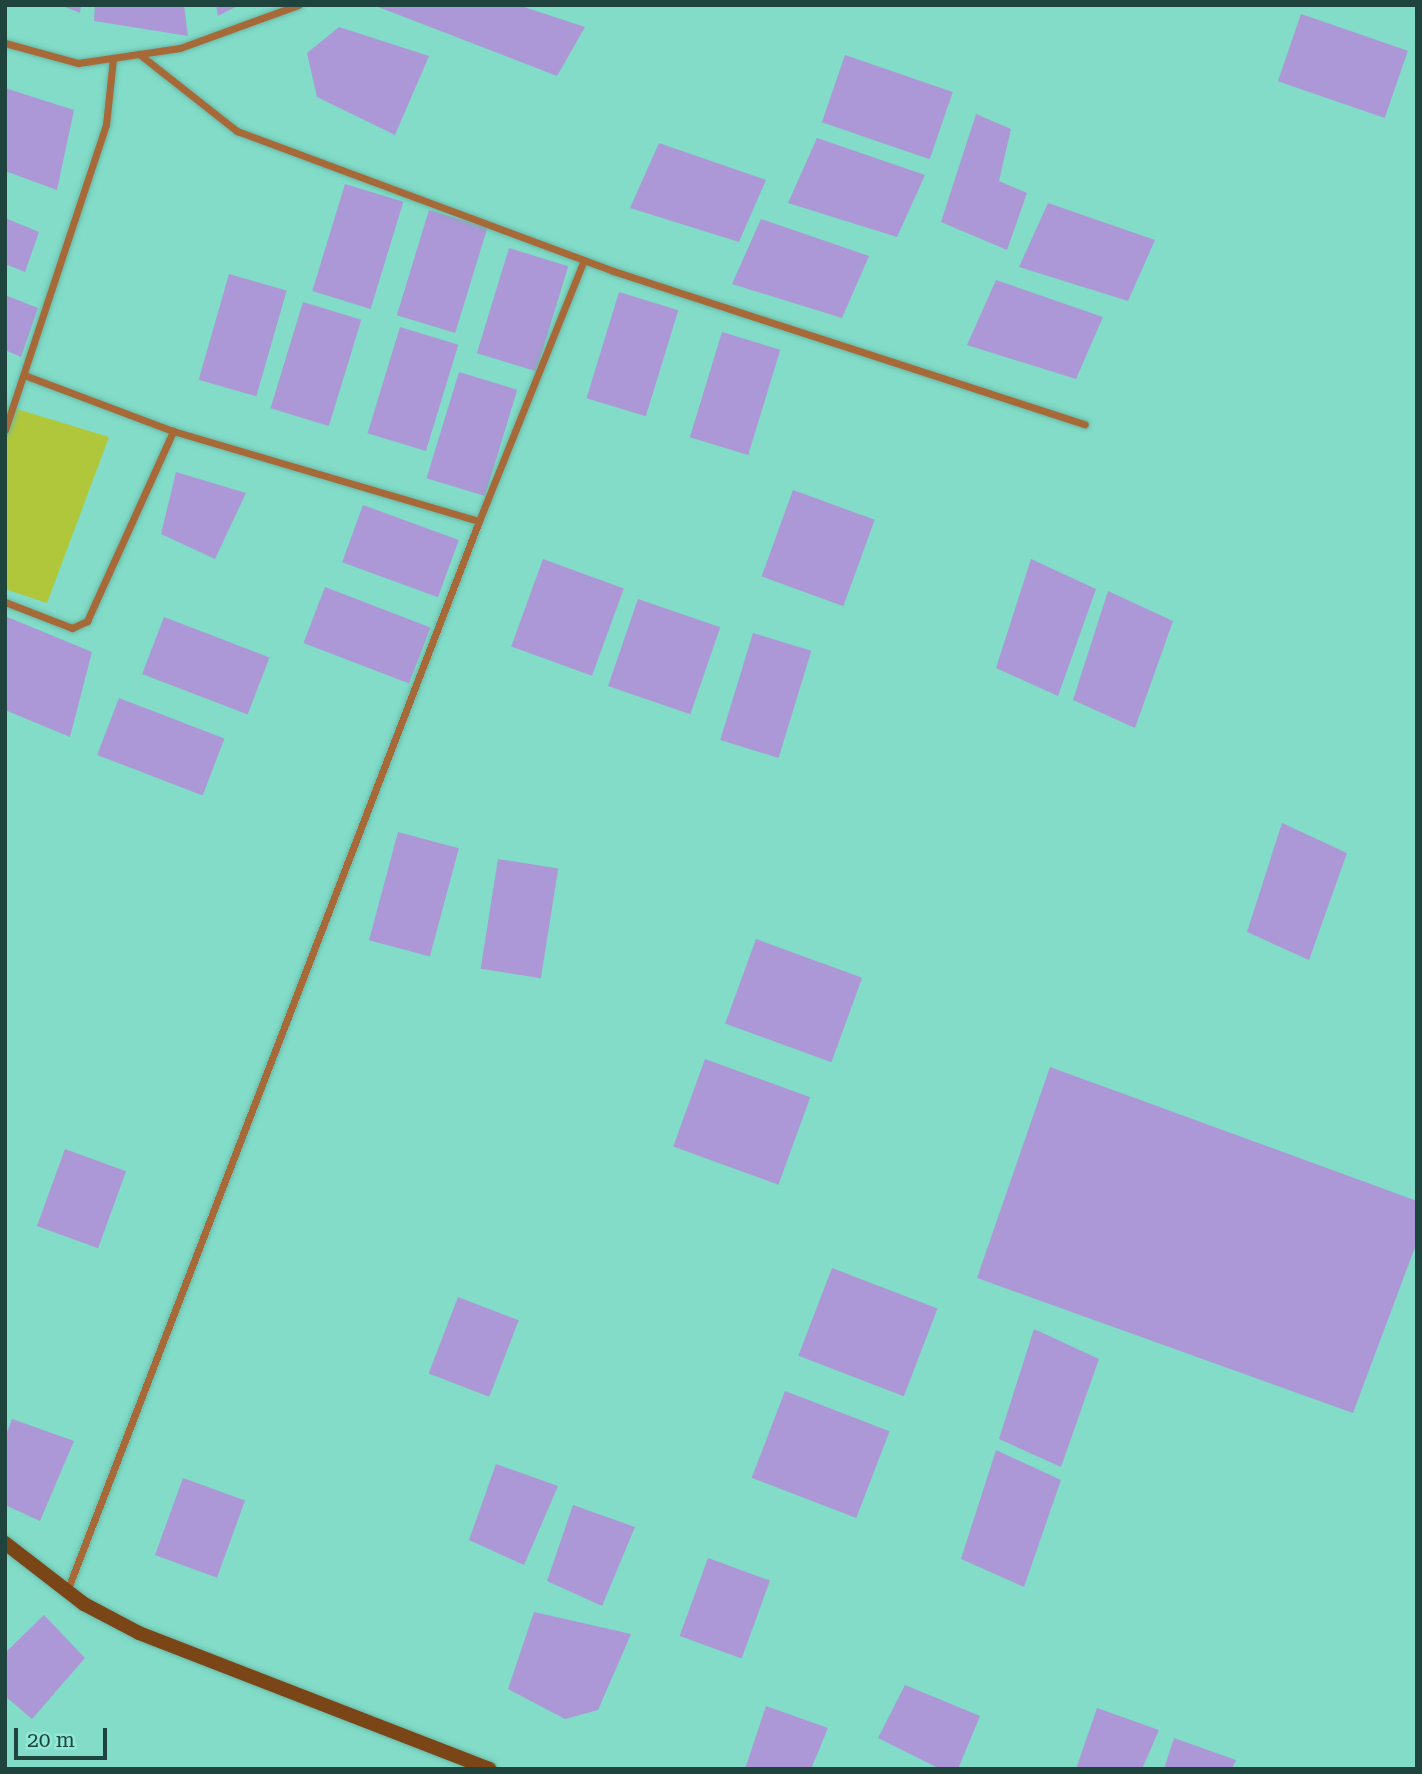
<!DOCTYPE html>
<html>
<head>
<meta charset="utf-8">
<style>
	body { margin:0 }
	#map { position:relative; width:1422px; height:1774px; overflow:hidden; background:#82dcc8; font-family:"Roboto Serif",serif }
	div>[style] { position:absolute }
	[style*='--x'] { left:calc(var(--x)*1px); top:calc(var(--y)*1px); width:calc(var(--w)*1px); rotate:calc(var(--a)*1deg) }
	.green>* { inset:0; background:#b0c73c }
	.building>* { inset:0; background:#ac98d6; transform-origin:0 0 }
	.roads { filter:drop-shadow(0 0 2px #6ab8a7) drop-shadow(0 0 2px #6ab8a7) }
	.street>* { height:7px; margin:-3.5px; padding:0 3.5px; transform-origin:3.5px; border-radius:3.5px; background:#a66937 }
	.secondary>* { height:14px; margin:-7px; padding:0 7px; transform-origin:7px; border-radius:7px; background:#7a4617 }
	span { translate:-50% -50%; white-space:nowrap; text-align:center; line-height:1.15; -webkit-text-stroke:5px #90e9d5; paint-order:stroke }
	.frame { position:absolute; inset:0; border:7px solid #1f443d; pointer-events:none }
	.scale { position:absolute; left:14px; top:1728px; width:93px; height:32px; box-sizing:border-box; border:4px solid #1f443d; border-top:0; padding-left:9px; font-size:21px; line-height:24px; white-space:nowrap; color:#1f443d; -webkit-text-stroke:5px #90e9d5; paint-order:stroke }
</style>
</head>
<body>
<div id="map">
	<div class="green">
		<i style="clip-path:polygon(7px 406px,109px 437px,47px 603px,5px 589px)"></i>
	</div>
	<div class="building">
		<i style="clip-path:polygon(60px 5px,81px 5px,80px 13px)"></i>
		<i style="clip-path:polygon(95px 5px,184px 5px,188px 36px,94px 21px)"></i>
		<i style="clip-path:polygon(216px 5px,239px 5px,218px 16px)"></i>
		<i style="clip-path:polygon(373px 5px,518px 5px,585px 27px,557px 76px)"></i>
		<i style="left:1301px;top:14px;width:113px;height:71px;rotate:19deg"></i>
		<i style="clip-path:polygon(339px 27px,429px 56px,395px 135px,317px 97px,307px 53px)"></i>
		<i style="left:845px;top:55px;width:114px;height:71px;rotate:19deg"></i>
		<i style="clip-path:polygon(5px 88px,74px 110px,57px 190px,5px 171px)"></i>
		<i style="clip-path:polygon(976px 114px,1011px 129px,999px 181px,1027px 193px,1007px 250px,941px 222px)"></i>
		<i style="clip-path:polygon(817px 138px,925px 175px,897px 237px,788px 203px)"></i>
		<i style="clip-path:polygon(659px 143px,766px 180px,739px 242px,630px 208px)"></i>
		<i style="left:345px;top:184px;width:61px;height:112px;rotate:17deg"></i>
		<i style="clip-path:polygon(1048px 203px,1155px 240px,1128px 301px,1019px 267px)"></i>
		<i style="left:429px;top:210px;width:61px;height:110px;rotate:17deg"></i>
		<i style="clip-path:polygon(5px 218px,39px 232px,25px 272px,5px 264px)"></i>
		<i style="clip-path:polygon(761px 219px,869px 256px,842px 318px,732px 284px)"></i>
		<i style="left:509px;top:248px;width:62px;height:110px;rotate:17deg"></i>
		<i style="left:229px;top:274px;width:60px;height:110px;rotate:16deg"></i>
		<i style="clip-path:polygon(996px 280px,1103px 317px,1076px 379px,967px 345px)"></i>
		<i style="left:619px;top:292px;width:62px;height:111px;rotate:17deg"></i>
		<i style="clip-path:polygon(5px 295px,38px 308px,21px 357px,5px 350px)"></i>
		<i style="left:303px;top:302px;width:61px;height:111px;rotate:17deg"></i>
		<i style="left:400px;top:327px;width:61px;height:111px;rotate:17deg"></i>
		<i style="left:722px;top:332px;width:61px;height:110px;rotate:17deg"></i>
		<i style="left:459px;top:372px;width:61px;height:111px;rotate:17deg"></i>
		<i style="clip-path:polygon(176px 472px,246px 493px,215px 559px,161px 534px)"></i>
		<i style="left:793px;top:490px;width:87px;height:92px;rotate:20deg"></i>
		<i style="left:363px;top:505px;width:102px;height:61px;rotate:20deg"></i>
		<i style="left:543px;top:559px;width:86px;height:93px;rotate:20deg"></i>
		<i style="clip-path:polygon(1031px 559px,1096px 589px,1058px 696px,996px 668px)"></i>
		<i style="left:325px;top:587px;width:113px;height:60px;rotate:21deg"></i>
		<i style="clip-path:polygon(1108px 591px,1173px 621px,1135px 728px,1073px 700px)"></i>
		<i style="left:638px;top:599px;width:87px;height:92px;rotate:19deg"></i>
		<i style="clip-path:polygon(5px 616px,92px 652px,70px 737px,5px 710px)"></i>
		<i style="left:164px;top:617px;width:113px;height:61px;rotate:21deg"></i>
		<i style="left:753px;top:633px;width:61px;height:112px;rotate:17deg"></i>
		<i style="left:119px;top:698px;width:113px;height:61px;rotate:21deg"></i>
		<i style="clip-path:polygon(1282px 823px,1347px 853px,1309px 960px,1247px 932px)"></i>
		<i style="left:398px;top:832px;width:63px;height:112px;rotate:15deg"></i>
		<i style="left:498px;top:859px;width:61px;height:111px;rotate:9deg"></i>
		<i style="left:756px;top:939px;width:113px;height:90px;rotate:20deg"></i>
		<i style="left:705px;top:1059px;width:112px;height:93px;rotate:20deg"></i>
		<i style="clip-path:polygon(1050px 1067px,1417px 1201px,1417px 1242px,1353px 1413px,977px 1278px)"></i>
		<i style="left:65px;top:1149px;width:65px;height:82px;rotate:20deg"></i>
		<i style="left:832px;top:1268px;width:113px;height:94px;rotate:21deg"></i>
		<i style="left:458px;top:1297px;width:65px;height:82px;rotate:21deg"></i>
		<i style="clip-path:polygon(1034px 1329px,1099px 1359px,1061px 1467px,999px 1439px)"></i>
		<i style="left:785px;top:1391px;width:112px;height:93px;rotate:21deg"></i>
		<i style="clip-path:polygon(12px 1419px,74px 1441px,40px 1521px,5px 1505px,5px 1438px)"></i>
		<i style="clip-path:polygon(996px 1450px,1061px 1480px,1024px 1587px,961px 1559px)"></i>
		<i style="clip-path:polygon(496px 1464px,558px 1486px,524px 1565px,469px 1540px)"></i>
		<i style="left:183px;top:1478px;width:66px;height:82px;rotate:20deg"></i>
		<i style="clip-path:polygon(573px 1505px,635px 1527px,602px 1606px,547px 1581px)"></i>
		<i style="left:708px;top:1558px;width:66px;height:83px;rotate:20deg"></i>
		<i style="clip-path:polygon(534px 1612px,631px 1634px,598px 1710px,565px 1719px,508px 1689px)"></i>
		<i style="clip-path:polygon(44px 1615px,85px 1658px,32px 1719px,5px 1696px,5px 1653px)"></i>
		<i style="clip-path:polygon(905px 1685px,980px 1716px,958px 1769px,940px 1769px,878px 1738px)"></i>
		<i style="clip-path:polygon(766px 1706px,828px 1728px,811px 1769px,745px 1769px)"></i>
		<i style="clip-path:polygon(1097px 1708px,1159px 1730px,1142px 1769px,1076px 1769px)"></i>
		<i style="clip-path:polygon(1174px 1738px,1236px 1760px,1232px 1769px,1164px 1769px)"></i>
	</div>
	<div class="roads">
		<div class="street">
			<i style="--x:5;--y:43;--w:76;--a:15.3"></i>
			<i style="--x:78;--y:63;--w:103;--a:-8.4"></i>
			<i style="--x:180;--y:48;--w:126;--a:-20"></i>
			<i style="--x:139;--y:54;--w:125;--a:38.2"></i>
			<i style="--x:237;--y:131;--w:401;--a:20.4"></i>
			<i style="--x:613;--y:271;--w:496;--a:18"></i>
			<i style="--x:24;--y:375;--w:159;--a:20.6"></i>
			<i style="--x:173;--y:431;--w:319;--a:16.4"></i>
			<i style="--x:479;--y:521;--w:281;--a:-68.1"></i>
			<i style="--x:5;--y:430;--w:321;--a:-71.7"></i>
			<i style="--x:106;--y:125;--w:67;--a:-84"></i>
			<i style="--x:5;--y:602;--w:72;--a:21.2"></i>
			<i style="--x:72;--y:628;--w:17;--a:-25"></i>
			<i style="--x:87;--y:621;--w:209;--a:-65.6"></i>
			<i style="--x:67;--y:1591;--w:1147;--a:-68.94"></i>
		</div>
		<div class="secondary">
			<i style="--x:5;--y:1543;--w:100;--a:37.7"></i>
			<i style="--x:84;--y:1604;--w:62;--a:27.8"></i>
			<i style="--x:139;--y:1633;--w:376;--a:21.2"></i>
		</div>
	</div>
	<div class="frame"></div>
	<div class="scale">20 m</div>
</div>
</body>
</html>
